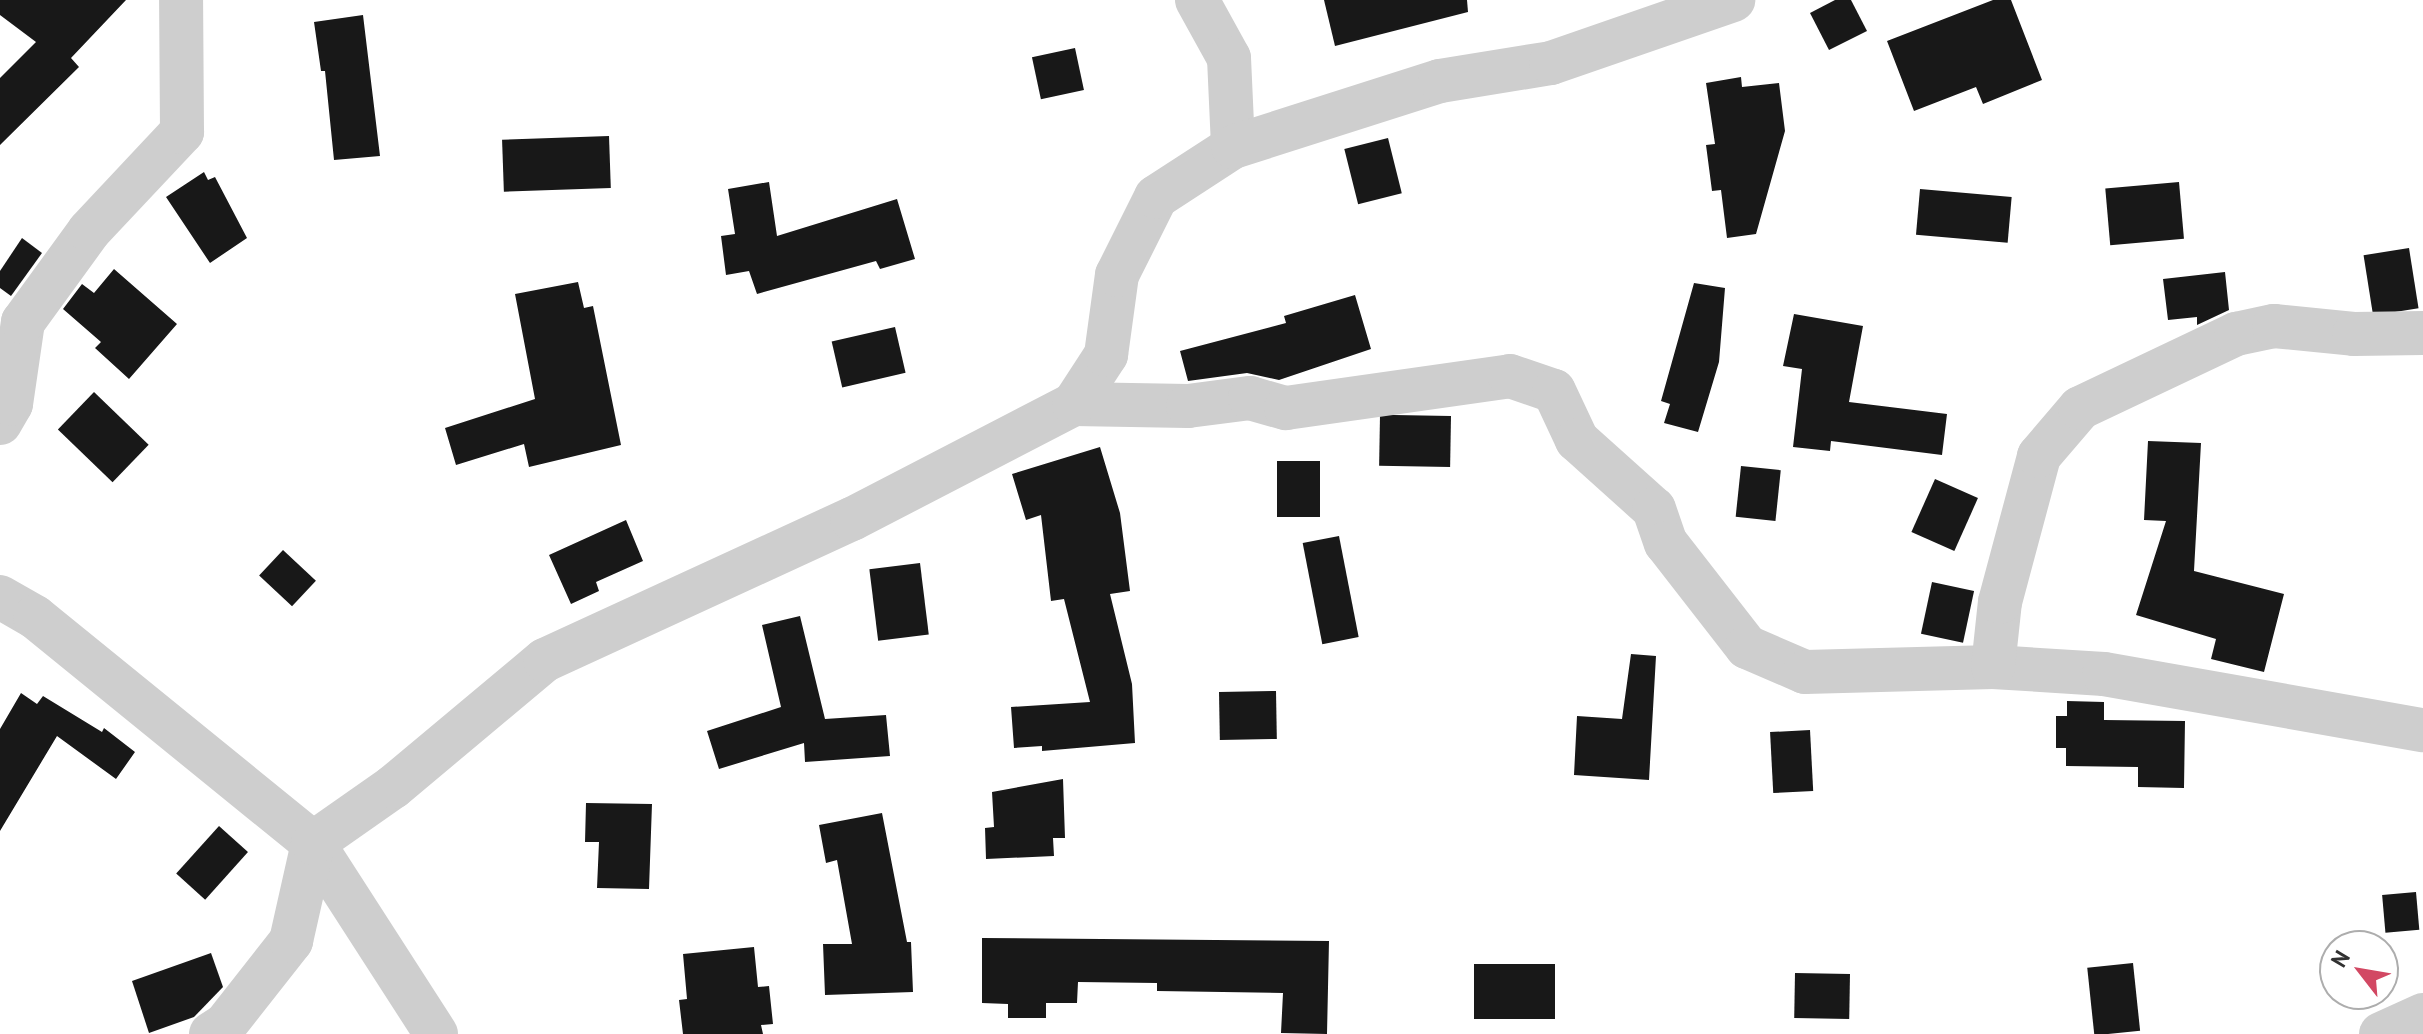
<!DOCTYPE html>
<html>
<head>
<meta charset="utf-8">
<style>
	body { margin:0 }
	#map { position:relative; width:2423px; height:1034px; overflow:hidden; background:#fff; font-family:"PT Sans",sans-serif }
	div>[style] { position:absolute }
	[style*='--x'] { left:calc(var(--x)*1px); top:calc(var(--y)*1px); width:calc(var(--w)*1px); rotate:calc(var(--a)*1deg) }
	.building>* { inset:0; background:#181818; transform-origin:0 0 }
	.minor>* { height:44px; margin:-22px; padding:0 22px; transform-origin:22px; border-radius:22px; background:#cecece }
	span { translate:-50% -50%; white-space:nowrap; text-align:center; line-height:1.15; -webkit-text-stroke:8px #fff; paint-order:stroke }
	.north { position:absolute; left:2319px; top:930px; width:80px; height:80px; box-sizing:border-box; background:#fff; border:2px solid #adadad; border-radius:50%; rotate:301deg; font-size:22px; font-weight:700; line-height:32px; text-align:center; color:#313131 }
	.north::after { content:''; display:block; margin:auto; width:28px; height:36px; background:#d24863; clip-path:polygon(50% 0,100% 100%,50% 72%,0 100%) }
</style>
</head>
<body>
<div id="map">
	<div class="building">
		<i style="clip-path:polygon(0 0,126px 0,71px 58px,79px 67px,0 145px,0 78px,36px 42px,0 15px)"></i>
		<i style="clip-path:polygon(1324px 0,1467px 0,1468px 12px,1335px 46px)"></i>
		<i style="clip-path:polygon(1835px 0,1851px 0,1867px 31px,1829px 50px,1810px 13px)"></i>
		<i style="clip-path:polygon(1993px 0,2011px 0,2042px 80px,1983px 104px,1976px 87px,1914px 111px,1887px 41px)"></i>
		<i style="clip-path:polygon(363px 15px,380px 156px,334px 160px,325px 71px,321px 71px,314px 22px)"></i>
		<i style="left:1075px;top:48px;width:43px;height:44px;rotate:78deg"></i>
		<i style="clip-path:polygon(1741px 77px,1742px 87px,1779px 83px,1785px 131px,1756px 234px,1727px 238px,1721px 190px,1712px 191px,1706px 145px,1715px 144px,1706px 83px)"></i>
		<i style="left:609px;top:136px;width:52px;height:107px;rotate:88deg"></i>
		<i style="left:1388px;top:138px;width:57px;height:45px;rotate:76deg"></i>
		<i style="clip-path:polygon(204px 172px,208px 180px,215px 177px,247px 238px,210px 263px,166px 197px)"></i>
		<i style="clip-path:polygon(769px 182px,777px 236px,897px 199px,915px 259px,880px 269px,876px 261px,757px 294px,749px 271px,726px 275px,721px 236px,735px 234px,728px 189px)"></i>
		<i style="left:2179px;top:182px;width:57px;height:74px;rotate:85deg"></i>
		<i style="left:1920px;top:189px;width:92px;height:46px;rotate:5deg"></i>
		<i style="clip-path:polygon(22px 238px,42px 253px,11px 296px,0 288px,0 271px)"></i>
		<i style="left:2409px;top:248px;width:61px;height:46px;rotate:81deg"></i>
		<i style="clip-path:polygon(114px 269px,177px 324px,129px 379px,95px 348px,101px 342px,63px 309px,82px 284px,94px 293px)"></i>
		<i style="clip-path:polygon(2225px 272px,2229px 310px,2197px 325px,2197px 317px,2168px 320px,2163px 279px)"></i>
		<i style="clip-path:polygon(578px 282px,584px 308px,593px 306px,621px 445px,529px 467px,524px 444px,456px 465px,445px 428px,535px 399px,515px 294px)"></i>
		<i style="clip-path:polygon(1694px 283px,1725px 288px,1719px 362px,1698px 432px,1664px 423px,1670px 404px,1661px 401px)"></i>
		<i style="clip-path:polygon(1355px 295px,1371px 349px,1279px 380px,1247px 373px,1188px 381px,1180px 351px,1286px 323px,1284px 316px)"></i>
		<i style="clip-path:polygon(1794px 314px,1863px 326px,1849px 402px,1947px 414px,1942px 455px,1831px 441px,1830px 451px,1793px 447px,1802px 369px,1783px 366px)"></i>
		<i style="left:895px;top:327px;width:47px;height:65px;rotate:77deg"></i>
		<i style="left:94px;top:392px;width:76px;height:52px;rotate:44deg"></i>
		<i style="left:1451px;top:416px;width:51px;height:71px;rotate:91deg"></i>
		<i style="clip-path:polygon(2148px 441px,2201px 443px,2194px 571px,2284px 594px,2264px 672px,2211px 659px,2216px 639px,2136px 615px,2166px 521px,2144px 520px)"></i>
		<i style="clip-path:polygon(1100px 447px,1120px 513px,1130px 591px,1110px 594px,1132px 684px,1135px 743px,1042px 751px,1042px 746px,1014px 748px,1011px 707px,1090px 702px,1064px 599px,1051px 601px,1041px 515px,1026px 520px,1012px 474px)"></i>
		<i style="left:1277px;top:461px;width:43px;height:56px"></i>
		<i style="left:1741px;top:466px;width:40px;height:51px;rotate:6deg"></i>
		<i style="left:1935px;top:479px;width:47px;height:58px;rotate:24deg"></i>
		<i style="clip-path:polygon(626px 520px,643px 561px,596px 582px,599px 591px,571px 604px,549px 555px)"></i>
		<i style="left:1339px;top:536px;width:103px;height:37px;rotate:79deg"></i>
		<i style="left:283px;top:550px;width:45px;height:35px;rotate:43deg"></i>
		<i style="left:920px;top:563px;width:72px;height:51px;rotate:83deg"></i>
		<i style="left:1932px;top:582px;width:43px;height:53px;rotate:12deg"></i>
		<i style="clip-path:polygon(800px 616px,825px 719px,886px 715px,890px 756px,805px 762px,804px 743px,719px 769px,707px 731px,781px 707px,762px 625px)"></i>
		<i style="clip-path:polygon(1631px 654px,1656px 656px,1649px 780px,1574px 775px,1577px 716px,1622px 719px)"></i>
		<i style="left:1276px;top:691px;width:48px;height:57px;rotate:89deg"></i>
		<i style="clip-path:polygon(21px 693px,37px 704px,43px 696px,102px 732px,104px 728px,135px 752px,116px 779px,57px 736px,0 831px,0 729px)"></i>
		<i style="clip-path:polygon(2067px 701px,2104px 702px,2104px 720px,2185px 721px,2184px 788px,2138px 787px,2138px 767px,2066px 766px,2066px 748px,2056px 748px,2056px 716px,2067px 716px)"></i>
		<i style="left:1810px;top:730px;width:61px;height:40px;rotate:87deg"></i>
		<i style="clip-path:polygon(1063px 779px,1065px 838px,1053px 838px,1054px 856px,986px 859px,985px 828px,994px 827px,992px 792px)"></i>
		<i style="clip-path:polygon(586px 803px,652px 804px,649px 889px,597px 888px,599px 842px,585px 842px)"></i>
		<i style="clip-path:polygon(882px 813px,907px 942px,911px 942px,913px 992px,825px 995px,823px 944px,852px 944px,837px 860px,826px 863px,819px 825px)"></i>
		<i style="left:219px;top:826px;width:39px;height:64px;rotate:42deg"></i>
		<i style="left:2416px;top:892px;width:38px;height:34px;rotate:85deg"></i>
		<i style="clip-path:polygon(982px 938px,1329px 941px,1327px 1034px,1281px 1033px,1283px 993px,1157px 991px,1157px 983px,1078px 982px,1077px 1003px,1046px 1003px,1046px 1018px,1008px 1018px,1008px 1004px,982px 1003px)"></i>
		<i style="clip-path:polygon(754px 947px,758px 987px,769px 986px,773px 1024px,761px 1025px,763px 1034px,683px 1034px,679px 1000px,687px 999px,683px 954px)"></i>
		<i style="clip-path:polygon(211px 953px,223px 987px,194px 1017px,149px 1033px,132px 981px)"></i>
		<i style="left:2133px;top:963px;width:68px;height:46px;rotate:84deg"></i>
		<i style="left:1555px;top:964px;width:55px;height:81px;rotate:90deg"></i>
		<i style="left:1795px;top:973px;width:55px;height:45px;rotate:1deg"></i>
	</div>
	<div class="minor">
		<i style="--x:1197;--y:0;--w:66;--a:61.1"></i>
		<i style="--x:1229;--y:58;--w:89;--a:87.4"></i>
		<i style="--x:1074;--y:404;--w:114;--a:1"></i>
		<i style="--x:1188;--y:406;--w:63;--a:-7.4"></i>
		<i style="--x:1250;--y:398;--w:37;--a:16"></i>
		<i style="--x:1286;--y:408;--w:226;--a:-8.1"></i>
		<i style="--x:1510;--y:376;--w:46;--a:18.8"></i>
		<i style="--x:1554;--y:391;--w:54;--a:64.9"></i>
		<i style="--x:1577;--y:440;--w:103;--a:41.9"></i>
		<i style="--x:1654;--y:509;--w:36;--a:71"></i>
		<i style="--x:1666;--y:543;--w:132;--a:52.1"></i>
		<i style="--x:1747;--y:647;--w:63;--a:23.3"></i>
		<i style="--x:1805;--y:672;--w:188;--a:-1.5"></i>
		<i style="--x:1993;--y:667;--w:111;--a:3.6"></i>
		<i style="--x:2104;--y:674;--w:324;--a:10"></i>
		<i style="--x:0;--y:423;--w:22;--a:-60"></i>
		<i style="--x:11;--y:404;--w:83;--a:-81.7"></i>
		<i style="--x:23;--y:322;--w:112;--a:-54"></i>
		<i style="--x:89;--y:231;--w:136;--a:-46.8"></i>
		<i style="--x:182;--y:132;--w:132;--a:-90.4"></i>
		<i style="--x:0;--y:597;--w:40;--a:29.7"></i>
		<i style="--x:35;--y:617;--w:358;--a:39.1"></i>
		<i style="--x:313;--y:843;--w:227;--a:57.2"></i>
		<i style="--x:1993;--y:667;--w:65;--a:-83.9"></i>
		<i style="--x:2000;--y:602;--w:151;--a:-75"></i>
		<i style="--x:2039;--y:456;--w:63;--a:-49.5"></i>
		<i style="--x:2080;--y:408;--w:173;--a:-25.4"></i>
		<i style="--x:2236;--y:334;--w:39;--a:-12"></i>
		<i style="--x:2274;--y:326;--w:80;--a:5.7"></i>
		<i style="--x:2354;--y:334;--w:69;--a:-0.8"></i>
		<i style="--x:211;--y:1034;--w:17;--a:-33"></i>
		<i style="--x:225;--y:1025;--w:107;--a:-51.8"></i>
		<i style="--x:291;--y:941;--w:100;--a:-77.3"></i>
		<i style="--x:313;--y:843;--w:98;--a:-35"></i>
		<i style="--x:393;--y:787;--w:198;--a:-39.9"></i>
		<i style="--x:545;--y:660;--w:338;--a:-24.7"></i>
		<i style="--x:852;--y:519;--w:250;--a:-27.4"></i>
		<i style="--x:1074;--y:404;--w:59;--a:-56.9"></i>
		<i style="--x:1106;--y:355;--w:81;--a:-82.2"></i>
		<i style="--x:1117;--y:275;--w:87;--a:-63.4"></i>
		<i style="--x:1156;--y:197;--w:92;--a:-33"></i>
		<i style="--x:1233;--y:147;--w:217;--a:-17.7"></i>
		<i style="--x:1440;--y:81;--w:112;--a:-9.2"></i>
		<i style="--x:1551;--y:63;--w:193;--a:-19.1"></i>
		<i style="--x:2381;--y:1034;--w:46;--a:-24.3"></i>
	</div>
	<div class="north">N</div>
</div>
</body>
</html>
